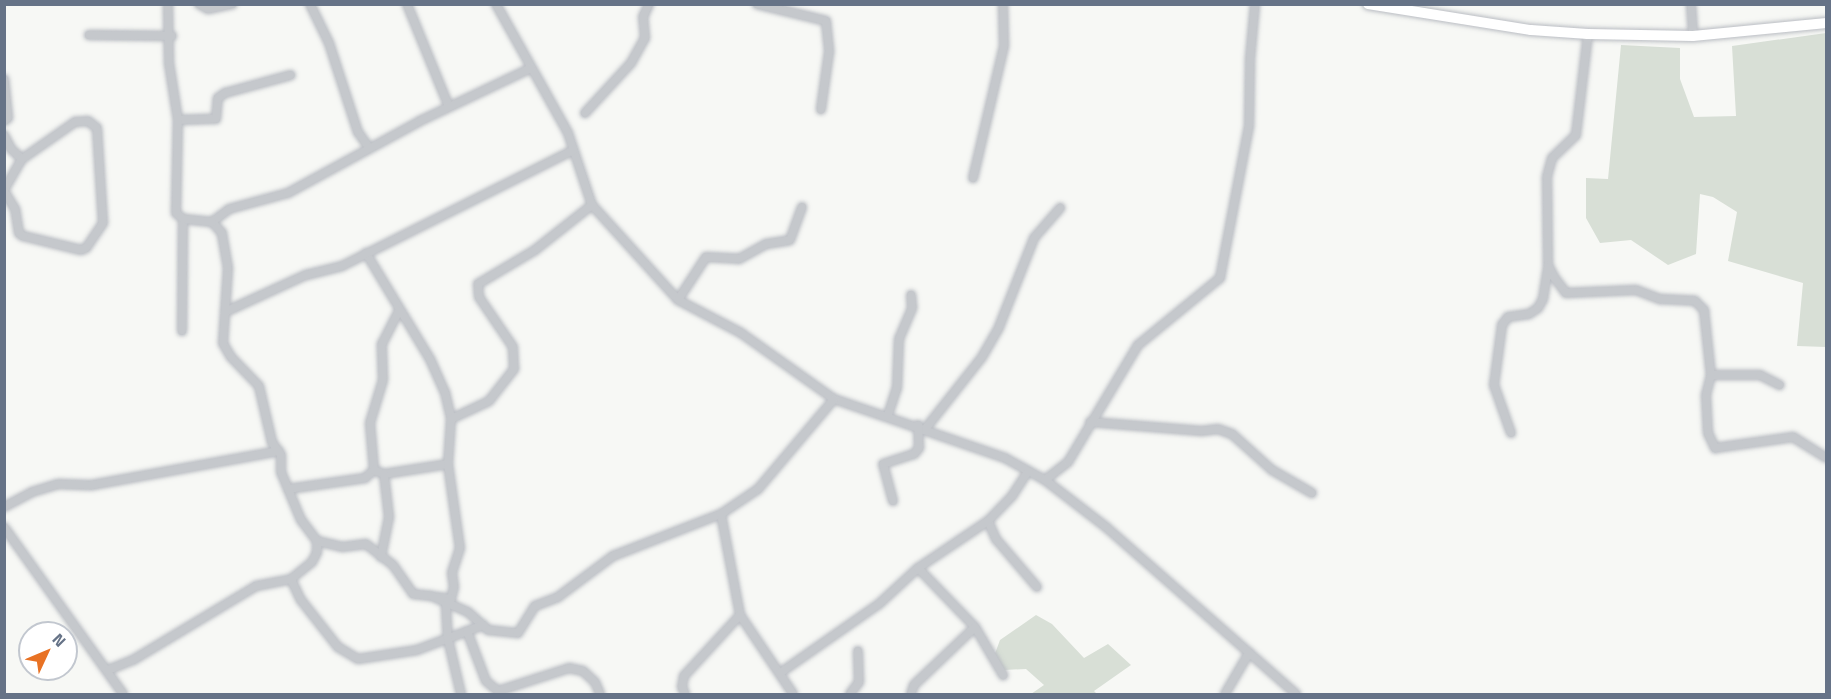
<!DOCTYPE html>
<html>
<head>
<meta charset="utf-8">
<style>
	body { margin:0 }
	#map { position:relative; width:1831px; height:699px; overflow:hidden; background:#f7f8f5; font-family:"Titillium Web",sans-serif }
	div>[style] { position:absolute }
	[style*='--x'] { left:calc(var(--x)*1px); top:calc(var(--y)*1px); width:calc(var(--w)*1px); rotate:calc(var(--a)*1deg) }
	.green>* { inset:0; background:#d8dfd6 }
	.roads { filter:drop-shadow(0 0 2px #babdc3) drop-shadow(0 0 2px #babdc3) }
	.street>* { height:8px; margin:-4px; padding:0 4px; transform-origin:4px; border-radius:4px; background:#c5c8cc }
	.secondary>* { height:10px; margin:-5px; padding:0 5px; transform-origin:5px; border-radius:5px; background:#fff }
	span { translate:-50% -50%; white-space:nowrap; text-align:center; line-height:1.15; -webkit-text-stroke:6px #fff; paint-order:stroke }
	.frame { position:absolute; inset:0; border:6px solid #667387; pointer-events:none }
	.north { position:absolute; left:18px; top:621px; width:60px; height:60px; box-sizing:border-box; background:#fff; border:2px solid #c2c7cf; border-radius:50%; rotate:46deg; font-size:16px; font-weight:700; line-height:24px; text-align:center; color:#667387 }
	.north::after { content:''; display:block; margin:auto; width:21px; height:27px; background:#e87224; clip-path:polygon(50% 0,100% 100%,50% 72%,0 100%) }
</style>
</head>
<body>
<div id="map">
	<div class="green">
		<i style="clip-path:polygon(1826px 33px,1826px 347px,1797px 346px,1803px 283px,1728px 261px,1737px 212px,1713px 197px,1700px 194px,1696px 254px,1668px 265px,1631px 240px,1600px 243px,1586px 218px,1586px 178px,1608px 179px,1621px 45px,1680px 48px,1680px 79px,1694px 117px,1736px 116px,1732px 46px)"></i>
		<i style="clip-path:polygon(1036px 615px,1052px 624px,1084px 658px,1108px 644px,1131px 665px,1094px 691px,1097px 694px,1031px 694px,1044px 685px,1026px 669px,1004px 670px,993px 659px,1000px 640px)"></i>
	</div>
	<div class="roads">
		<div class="street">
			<i style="--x:199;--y:4;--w:10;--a:29"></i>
			<i style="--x:208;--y:9;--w:25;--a:-12"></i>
			<i style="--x:310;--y:4;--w:43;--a:64"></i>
			<i style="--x:329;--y:43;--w:94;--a:72"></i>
			<i style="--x:358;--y:132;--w:19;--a:55"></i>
			<i style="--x:407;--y:4;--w:111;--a:67.8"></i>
			<i style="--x:496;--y:4;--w:148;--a:60.8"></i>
			<i style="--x:568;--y:133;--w:76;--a:71.6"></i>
			<i style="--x:592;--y:205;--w:128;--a:47.8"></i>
			<i style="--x:678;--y:300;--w:71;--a:27.6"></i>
			<i style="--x:741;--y:333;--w:114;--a:35.4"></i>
			<i style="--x:834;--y:399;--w:181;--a:19"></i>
			<i style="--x:1005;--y:458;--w:46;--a:28.8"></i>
			<i style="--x:1045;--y:480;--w:77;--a:37.6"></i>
			<i style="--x:1106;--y:527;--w:253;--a:41.3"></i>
			<i style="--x:757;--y:4;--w:71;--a:13.8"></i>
			<i style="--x:826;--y:21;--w:31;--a:84"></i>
			<i style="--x:829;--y:52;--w:58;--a:98"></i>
			<i style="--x:1691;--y:4;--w:32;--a:86"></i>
			<i style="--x:1588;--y:34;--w:102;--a:96.8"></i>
			<i style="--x:1576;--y:135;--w:33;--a:136"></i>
			<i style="--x:1552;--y:158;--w:20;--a:105"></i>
			<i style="--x:1547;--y:177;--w:88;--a:89.3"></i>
			<i style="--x:1548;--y:265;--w:13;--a:63"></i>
			<i style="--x:1554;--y:277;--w:20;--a:53"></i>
			<i style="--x:1566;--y:293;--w:70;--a:-2.5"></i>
			<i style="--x:1636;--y:290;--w:26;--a:21"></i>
			<i style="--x:1660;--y:299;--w:35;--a:3"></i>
			<i style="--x:1695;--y:301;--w:13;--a:45"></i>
			<i style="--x:1704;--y:310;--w:65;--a:83.9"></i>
			<i style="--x:1711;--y:375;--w:49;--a:0"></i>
			<i style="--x:1760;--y:375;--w:22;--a:27"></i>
			<i style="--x:89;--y:35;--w:83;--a:0.7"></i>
			<i style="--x:4;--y:79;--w:39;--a:84"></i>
			<i style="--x:8;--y:118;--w:5;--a:143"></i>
			<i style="--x:585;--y:113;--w:68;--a:-47.4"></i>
			<i style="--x:631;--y:63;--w:29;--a:-61"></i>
			<i style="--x:645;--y:38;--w:21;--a:-95"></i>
			<i style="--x:643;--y:17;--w:14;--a:-65"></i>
			<i style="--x:178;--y:120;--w:38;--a:-2"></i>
			<i style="--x:216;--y:119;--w:21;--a:-85"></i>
			<i style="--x:218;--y:98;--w:9;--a:-36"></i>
			<i style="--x:225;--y:93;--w:68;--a:-15.3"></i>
			<i style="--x:4;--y:135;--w:16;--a:63"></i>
			<i style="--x:11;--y:149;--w:15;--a:42"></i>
			<i style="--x:973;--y:178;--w:136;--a:-76.8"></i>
			<i style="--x:1004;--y:46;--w:42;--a:-91.4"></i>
			<i style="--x:4;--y:190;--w:36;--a:-60"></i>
			<i style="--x:22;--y:159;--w:65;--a:-34.9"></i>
			<i style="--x:75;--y:122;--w:13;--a:-4"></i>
			<i style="--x:88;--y:121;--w:11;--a:38"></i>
			<i style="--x:97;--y:128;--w:95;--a:86.4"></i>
			<i style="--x:103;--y:223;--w:30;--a:124"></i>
			<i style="--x:86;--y:248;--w:5;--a:158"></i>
			<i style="--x:81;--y:250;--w:60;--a:-166.4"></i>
			<i style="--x:23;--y:236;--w:5;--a:-143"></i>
			<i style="--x:19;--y:233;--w:24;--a:-99"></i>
			<i style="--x:15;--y:209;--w:21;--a:-121"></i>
			<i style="--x:212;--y:222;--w:21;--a:-37"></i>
			<i style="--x:229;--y:209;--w:61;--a:-15.2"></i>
			<i style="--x:288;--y:193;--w:150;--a:-28.6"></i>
			<i style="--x:420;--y:121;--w:123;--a:-25.5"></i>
			<i style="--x:366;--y:253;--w:124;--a:58.9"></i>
			<i style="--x:430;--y:359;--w:36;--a:66"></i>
			<i style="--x:445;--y:392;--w:28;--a:77"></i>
			<i style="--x:451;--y:419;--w:45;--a:93.8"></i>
			<i style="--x:678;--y:300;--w:51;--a:-56.9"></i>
			<i style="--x:706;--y:257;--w:33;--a:3"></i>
			<i style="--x:739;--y:259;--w:31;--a:-29"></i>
			<i style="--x:766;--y:244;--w:24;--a:-9"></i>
			<i style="--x:790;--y:240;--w:35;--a:-70"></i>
			<i style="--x:225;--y:312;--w:89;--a:-24.6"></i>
			<i style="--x:306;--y:275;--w:37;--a:-14"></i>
			<i style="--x:342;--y:266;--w:259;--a:-26.6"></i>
			<i style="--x:182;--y:331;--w:112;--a:-89.5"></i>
			<i style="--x:1711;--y:375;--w:21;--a:104"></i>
			<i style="--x:1706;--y:395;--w:38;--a:87"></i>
			<i style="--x:1708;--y:433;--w:17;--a:65"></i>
			<i style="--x:1715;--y:448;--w:79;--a:-8"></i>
			<i style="--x:1793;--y:437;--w:39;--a:32"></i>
			<i style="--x:888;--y:415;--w:28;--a:-72"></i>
			<i style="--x:897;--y:388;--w:49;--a:-87.7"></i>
			<i style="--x:899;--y:339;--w:34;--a:-67"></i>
			<i style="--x:912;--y:308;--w:13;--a:-94"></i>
			<i style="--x:451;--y:419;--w:42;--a:-25.3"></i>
			<i style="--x:489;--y:401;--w:41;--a:-52"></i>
			<i style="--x:514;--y:369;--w:22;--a:-93"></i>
			<i style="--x:513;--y:347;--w:60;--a:-124.2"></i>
			<i style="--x:479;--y:297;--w:13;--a:-94"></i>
			<i style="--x:478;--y:284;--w:66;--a:-30.8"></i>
			<i style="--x:535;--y:250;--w:73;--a:-38.3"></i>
			<i style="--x:1090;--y:422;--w:112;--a:4.6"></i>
			<i style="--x:1202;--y:431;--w:16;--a:-7"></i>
			<i style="--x:1218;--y:429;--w:15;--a:20"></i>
			<i style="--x:1232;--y:434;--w:54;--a:42"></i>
			<i style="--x:1272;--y:470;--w:46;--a:29.9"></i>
			<i style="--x:926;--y:428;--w:90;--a:-51.7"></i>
			<i style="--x:982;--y:357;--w:34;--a:-60"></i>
			<i style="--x:999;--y:327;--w:96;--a:-68.5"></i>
			<i style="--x:1034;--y:238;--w:40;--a:-49"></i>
			<i style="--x:1511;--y:433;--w:51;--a:-109.5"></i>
			<i style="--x:1494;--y:385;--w:61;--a:-82.4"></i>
			<i style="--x:1502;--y:325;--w:10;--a:-53"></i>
			<i style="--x:1508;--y:317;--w:21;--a:-8"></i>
			<i style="--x:1529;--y:314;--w:11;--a:-34"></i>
			<i style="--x:1538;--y:308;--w:10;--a:-61"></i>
			<i style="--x:1543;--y:299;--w:32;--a:-81"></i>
			<i style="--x:374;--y:470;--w:47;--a:-94.9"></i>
			<i style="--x:370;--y:423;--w:45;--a:-73.2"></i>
			<i style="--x:383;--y:380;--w:36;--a:-92"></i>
			<i style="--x:382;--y:344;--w:37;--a:-63"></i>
			<i style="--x:1045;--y:480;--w:29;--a:-38"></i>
			<i style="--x:1068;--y:462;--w:136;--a:-59.1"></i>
			<i style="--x:1138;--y:345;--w:106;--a:-39.3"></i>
			<i style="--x:1220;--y:278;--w:155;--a:-79.2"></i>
			<i style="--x:1249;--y:126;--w:67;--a:-89.1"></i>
			<i style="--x:1250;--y:59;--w:55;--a:-84.8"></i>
			<i style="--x:288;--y:489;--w:78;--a:-8.1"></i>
			<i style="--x:365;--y:478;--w:12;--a:-42"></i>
			<i style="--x:374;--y:470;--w:11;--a:22"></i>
			<i style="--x:384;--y:474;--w:65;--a:-8.9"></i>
			<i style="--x:448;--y:464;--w:85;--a:81.9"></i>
			<i style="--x:460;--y:548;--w:26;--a:108"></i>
			<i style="--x:452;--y:573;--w:14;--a:82"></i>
			<i style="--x:454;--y:587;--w:12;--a:104"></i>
			<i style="--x:451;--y:599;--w:14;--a:-172"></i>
			<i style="--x:893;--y:501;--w:38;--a:-105"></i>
			<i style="--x:883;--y:464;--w:33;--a:-18"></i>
			<i style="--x:914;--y:454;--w:8;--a:-50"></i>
			<i style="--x:919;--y:448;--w:23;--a:-92"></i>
			<i style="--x:4;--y:507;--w:32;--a:-28"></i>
			<i style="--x:32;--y:492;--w:27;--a:-17"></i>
			<i style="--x:58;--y:484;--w:34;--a:2"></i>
			<i style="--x:92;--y:485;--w:190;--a:-10.3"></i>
			<i style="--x:721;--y:514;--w:103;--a:79.3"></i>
			<i style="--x:740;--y:615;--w:95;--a:56.1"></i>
			<i style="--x:988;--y:521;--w:20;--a:66"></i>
			<i style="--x:996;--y:539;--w:63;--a:49.5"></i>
			<i style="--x:4;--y:527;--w:205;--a:54.5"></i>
			<i style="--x:317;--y:541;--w:26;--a:13"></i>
			<i style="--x:342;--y:547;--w:24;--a:-7"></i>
			<i style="--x:366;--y:544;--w:34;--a:38"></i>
			<i style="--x:393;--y:565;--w:35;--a:55"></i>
			<i style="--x:413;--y:594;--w:19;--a:6"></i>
			<i style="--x:432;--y:596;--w:39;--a:24"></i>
			<i style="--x:468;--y:612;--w:27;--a:42"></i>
			<i style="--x:488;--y:630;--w:30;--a:6"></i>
			<i style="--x:518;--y:633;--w:32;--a:-58"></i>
			<i style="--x:535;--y:606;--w:25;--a:-21"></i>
			<i style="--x:558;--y:597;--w:69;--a:-36.7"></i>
			<i style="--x:613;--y:556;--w:116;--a:-21.3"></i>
			<i style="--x:721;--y:514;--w:45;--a:-34"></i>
			<i style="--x:758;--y:489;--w:118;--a:-49.8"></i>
			<i style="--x:381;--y:557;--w:41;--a:-78.7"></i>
			<i style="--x:389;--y:517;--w:43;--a:-96.6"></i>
			<i style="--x:918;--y:568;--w:82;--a:46"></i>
			<i style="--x:975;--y:627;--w:56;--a:59.7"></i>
			<i style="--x:291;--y:579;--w:23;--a:65"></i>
			<i style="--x:301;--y:600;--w:60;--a:51.8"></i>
			<i style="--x:338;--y:647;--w:23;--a:31"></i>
			<i style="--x:358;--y:659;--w:60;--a:-8.7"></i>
			<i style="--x:417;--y:650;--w:71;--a:-20.7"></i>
			<i style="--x:446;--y:605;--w:34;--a:87"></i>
			<i style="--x:448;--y:639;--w:57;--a:76.7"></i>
			<i style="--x:467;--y:631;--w:53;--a:69.2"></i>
			<i style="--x:486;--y:681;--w:16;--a:40"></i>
			<i style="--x:498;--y:691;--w:75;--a:-17.9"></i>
			<i style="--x:569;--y:668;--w:14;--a:12"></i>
			<i style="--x:583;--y:671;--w:16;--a:43"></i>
			<i style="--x:595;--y:682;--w:13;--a:67"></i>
			<i style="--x:108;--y:670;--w:27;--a:-22"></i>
			<i style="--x:133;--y:660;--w:144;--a:-31"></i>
			<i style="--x:256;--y:586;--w:36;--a:-11"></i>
			<i style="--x:291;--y:579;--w:27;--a:-39"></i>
			<i style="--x:312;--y:562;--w:11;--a:-63"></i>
			<i style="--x:317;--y:552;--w:11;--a:-90"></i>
			<i style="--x:317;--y:541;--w:26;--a:-127"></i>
			<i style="--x:301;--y:520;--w:52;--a:-112.6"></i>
			<i style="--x:281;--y:472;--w:17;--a:-90"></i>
			<i style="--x:281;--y:455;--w:16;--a:-125"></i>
			<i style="--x:272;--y:442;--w:57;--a:-103.1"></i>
			<i style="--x:259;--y:386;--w:40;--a:-134"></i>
			<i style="--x:231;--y:357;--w:16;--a:-120"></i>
			<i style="--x:223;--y:343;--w:75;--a:-86.2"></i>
			<i style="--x:228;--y:268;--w:36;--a:-100"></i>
			<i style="--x:222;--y:233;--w:15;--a:-132"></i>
			<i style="--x:212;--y:222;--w:29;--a:-174"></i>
			<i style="--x:183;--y:219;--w:9;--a:-139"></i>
			<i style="--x:176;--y:213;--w:93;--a:-88.8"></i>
			<i style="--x:178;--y:120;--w:58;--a:-99"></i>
			<i style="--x:169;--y:63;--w:59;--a:-91"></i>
			<i style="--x:780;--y:673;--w:121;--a:-34.9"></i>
			<i style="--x:879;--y:604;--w:53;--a:-42.7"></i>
			<i style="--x:918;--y:568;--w:84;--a:-33.9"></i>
			<i style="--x:988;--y:521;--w:35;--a:-46"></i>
			<i style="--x:1012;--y:496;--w:30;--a:-57"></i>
			<i style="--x:685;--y:694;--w:8;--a:-113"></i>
			<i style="--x:682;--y:687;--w:11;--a:-80"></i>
			<i style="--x:684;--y:676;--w:83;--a:-47.4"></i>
			<i style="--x:850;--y:694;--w:15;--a:-53"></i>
			<i style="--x:859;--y:682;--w:31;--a:-92"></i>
			<i style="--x:911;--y:694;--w:9;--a:-72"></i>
			<i style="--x:914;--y:685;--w:84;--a:-43.6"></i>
			<i style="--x:1225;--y:694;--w:48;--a:-59.7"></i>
		</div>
		<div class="secondary">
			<i style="--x:1368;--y:4;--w:165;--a:9.1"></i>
			<i style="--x:1531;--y:30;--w:57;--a:4"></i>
			<i style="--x:1588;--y:34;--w:105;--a:1.1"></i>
			<i style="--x:1693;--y:36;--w:134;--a:-5.6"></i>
		</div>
	</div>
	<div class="frame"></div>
	<div class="north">N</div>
</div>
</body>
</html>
